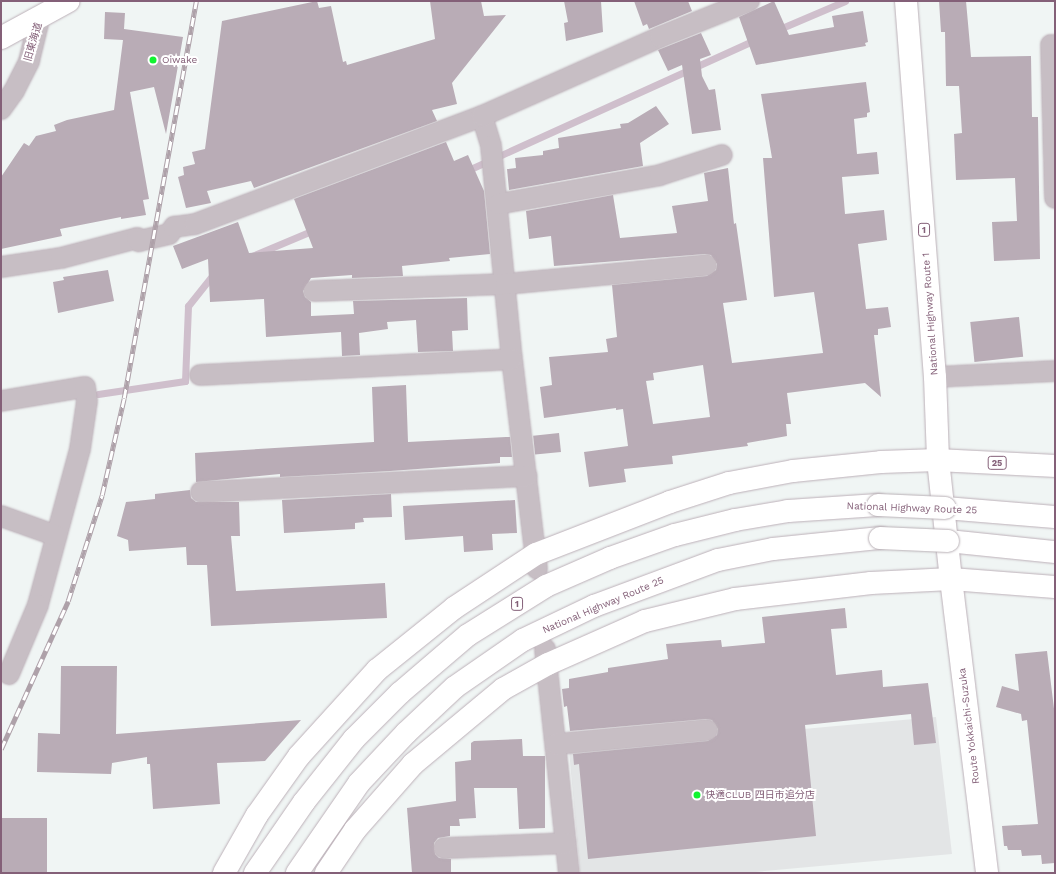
<!DOCTYPE html>
<html>
<head>
<meta charset="utf-8">
<style>
	body { margin:0 }
	#map { position:relative; width:1056px; height:874px; overflow:hidden; background:#f0f5f4; font-family:"Work Sans","Noto Sans JP",sans-serif }
	div>[style] { position:absolute }
	[style*='--x'] { left:calc(var(--x)*1px); top:calc(var(--y)*1px); width:calc(var(--w)*1px); rotate:calc(var(--a)*1deg) }
	.built>* { inset:0; background:#e3e5e6 }
	.stream>* { height:7px; margin:-3.5px; padding:0 3.5px; transform-origin:3.5px; border-radius:3.5px; background:#cfbfcc }
	.building>* { inset:0; background:#b9acb6; transform-origin:0 0 }
	.roads { filter:drop-shadow(0 0 1px #bcb0b8) drop-shadow(0 0 1px #bcb0b8) }
	.minor>* { height:20px; margin:-10px; padding:0 10px; transform-origin:10px; border-radius:10px; background:#c7bec4 }
	.secondary>* { height:22px; margin:-11px; padding:0 11px; transform-origin:11px; border-radius:11px; background:#fff }
	.trunk>* { height:22px; margin:-11px; padding:0 11px; transform-origin:11px; border-radius:11px; background:#fff }
	.rail>* { height:4.5px; margin-top:-2.25px; transform-origin:0; background:repeating-linear-gradient(90deg,#fff 0 9px,#aea1a9 0 18px); box-sizing:border-box; border-block:1px solid #aea1a9 }
	.bridges { filter:drop-shadow(0 0 1px #b9b1b6) drop-shadow(0 0 1px #b9b1b6) }
	.trunk-bridge>* { height:22px; margin:-11px; padding:0 11px; transform-origin:11px; border-radius:11px; background:#fff }
	.dots>* { width:11px; height:11px; translate:-50% -50%; box-sizing:border-box; border:2px solid #fff; border-radius:50% }
	span { translate:-50% -50%; white-space:nowrap; text-align:center; line-height:1.15; -webkit-text-stroke:4px #fff; paint-order:stroke }
	.shield-label span { padding:1px 3px; background:#fff; border:1px solid; border-radius:3px; -webkit-text-stroke-width:0 }
	.shield-label { font-size:9px; color:#846078; font-weight:700 }
	.street-label { font-size:10px; color:#846078 }
	.poi-label { font-size:10px; color:#846078 }
	.left { translate:0 -50%; text-align:left }
	.frame { position:absolute; inset:0; border:2px solid #846078; pointer-events:none }
</style>
</head>
<body>
<div id="map">
	<div class="built">
		<i style="clip-path:polygon(936px 717px,952px 854px,744px 873px,580px 873px,569px 750px)"></i>
	</div>
	<div class="stream">
		<i style="--x:777;--y:30;--w:74;--a:-23.1"></i>
		<i style="--x:466;--y:171;--w:320;--a:-24.4"></i>
		<i style="--x:252;--y:256;--w:67;--a:-22.8"></i>
		<i style="--x:98;--y:394;--w:88;--a:-8.5"></i>
		<i style="--x:185;--y:381;--w:75;--a:-87.7"></i>
		<i style="--x:188;--y:306;--w:43;--a:-51.5"></i>
	</div>
	<div class="building">
		<i style="clip-path:polygon(317px 1px,319px 8px,331px 6px,343px 62px,346px 61px,347px 65px,435px 39px,430px 1px,481px 1px,484px 16px,506px 15px,452px 83px,457px 104px,432px 110px,437px 121px,254px 188px,251px 181px,207px 191px,211px 203px,186px 208px,178px 177px,184px 175px,183px 167px,195px 164px,192px 152px,205px 149px,222px 21px)"></i>
		<i style="clip-path:polygon(564px 1px,601px 1px,603px 32px,566px 41px,564px 23px,568px 22px)"></i>
		<i style="clip-path:polygon(634px 1px,688px 1px,692px 11px,649px 29px,647px 24px,643px 26px)"></i>
		<i style="clip-path:polygon(774px 1px,789px 35px,834px 27px,832px 16px,863px 11px,868px 42px,865px 43px,866px 46px,756px 65px,739px 17px)"></i>
		<i style="clip-path:polygon(939px 1px,966px 1px,971px 57px,1031px 56px,1032px 117px,1038px 117px,1040px 259px,994px 261px,992px 222px,1017px 221px,1015px 178px,956px 180px,954px 134px,962px 133px,959px 86px,946px 86px,945px 32px,941px 32px)"></i>
		<i style="clip-path:polygon(105px 12px,125px 13px,124px 29px,183px 37px,166px 134px,154px 87px,130px 92px,149px 199px,143px 200px,146px 215px,121px 219px,121px 217px,60px 229px,62px 236px,1px 249px,1px 177px,24px 143px,29px 146px,36px 136px,56px 131px,54px 125px,67px 120px,114px 110px,123px 40px,104px 39px)"></i>
		<i style="clip-path:polygon(701px 33px,711px 55px,700px 59px,702px 76px,709px 90px,715px 89px,721px 130px,692px 134px,682px 65px,668px 71px,658px 50px)"></i>
		<i style="clip-path:polygon(evenodd,866px 82px,870px 112px,867px 113px,867px 117px,854px 119px,857px 154px,877px 152px,879px 174px,842px 177px,845px 214px,884px 210px,887px 240px,858px 244px,866px 309px,888px 307px,891px 327px,878px 329px,878px 335px,874px 335px,881px 397px,865px 383px,787px 393px,791px 424px,786px 424px,787px 436px,747px 443px,748px 446px,672px 456px,673px 464px,624px 469px,626px 482px,589px 487px,584px 452px,628px 446px,623px 409px,616px 410px,616px 408px,544px 418px,540px 387px,552px 385px,549px 357px,608px 352px,606px 339px,617px 337px,612px 285px,707px 276px,716px 270px,717px 264px,711px 255px,705px 254px,554px 266px,551px 236px,529px 239px,526px 211px,613px 195px,620px 238px,677px 233px,672px 206px,708px 201px,704px 173px,728px 168px,734px 224px,736px 223px,747px 300px,723px 303px,732px 363px,823px 353px,814px 292px,774px 297px,763px 158px,772px 158px,761px 94px,866px 82px,703px 365px,710px 417px,653px 424px,646px 381px,654px 380px,653px 373px,703px 365px)"></i>
		<i style="clip-path:polygon(656px 106px,669px 124px,640px 143px,643px 166px,509px 190px,507px 169px,516px 168px,515px 158px,543px 155px,543px 151px,559px 148px,558px 138px,621px 128px,620px 124px,628px 123px)"></i>
		<i style="clip-path:polygon(446px 142px,454px 161px,468px 155px,484px 191px,490px 254px,449px 258px,450px 261px,402px 266px,403px 276px,352px 278px,352px 275px,311px 278px,303px 291px,305px 297px,311px 302px,311px 316px,354px 314px,353px 301px,467px 298px,468px 330px,452px 331px,453px 351px,418px 352px,416px 320px,387px 322px,388px 329px,359px 333px,360px 355px,342px 356px,341px 332px,266px 337px,264px 299px,210px 302px,208px 259px,182px 269px,173px 246px,238px 222px,249px 253px,313px 248px,294px 199px)"></i>
		<i style="clip-path:polygon(108px 270px,114px 301px,58px 313px,53px 282px,64px 280px,63px 277px)"></i>
		<i style="left:1019px;top:317px;width:40px;height:49px;rotate:84deg"></i>
		<i style="clip-path:polygon(406px 385px,408px 442px,506px 437px,510px 437px,512px 457px,500px 457px,500px 463px,390px 471px,280px 477px,280px 474px,196px 482px,195px 453px,374px 442px,372px 387px)"></i>
		<i style="left:559px;top:433px;width:19px;height:26px;rotate:84deg"></i>
		<i style="clip-path:polygon(190px 490px,191px 498px,196px 502px,239px 502px,240px 536px,231px 536px,236px 591px,385px 583px,387px 618px,211px 626px,207px 565px,187px 565px,186px 547px,129px 551px,128px 540px,117px 536px,126px 502px,155px 499px,155px 494px)"></i>
		<i style="clip-path:polygon(391px 494px,392px 517px,363px 518px,364px 522px,355px 523px,355px 529px,284px 533px,282px 500px)"></i>
		<i style="clip-path:polygon(515px 500px,517px 533px,492px 534px,493px 550px,464px 552px,463px 536px,405px 540px,403px 506px)"></i>
		<i style="clip-path:polygon(845px 608px,847px 628px,831px 629px,836px 675px,882px 670px,883px 687px,928px 683px,936px 743px,914px 745px,911px 714px,805px 725px,816px 836px,588px 859px,579px 764px,574px 765px,573px 754px,708px 741px,717px 735px,718px 729px,712px 720px,706px 719px,570px 731px,567px 706px,564px 707px,562px 689px,569px 688px,569px 679px,608px 672px,608px 668px,668px 659px,666px 644px,721px 640px,722px 647px,765px 643px,762px 617px)"></i>
		<i style="clip-path:polygon(1047px 651px,1055px 717px,1055px 863px,1042px 864px,1041px 855px,1022px 856px,1021px 850px,1008px 850px,1007px 846px,1004px 846px,1002px 826px,1038px 824px,1027px 720px,1022px 721px,1021px 714px,996px 707px,1002px 686px,1019px 691px,1015px 654px)"></i>
		<i style="clip-path:polygon(61px 666px,117px 666px,116px 734px,301px 720px,265px 761px,217px 763px,220px 804px,153px 809px,150px 764px,147px 764px,147px 757px,112px 763px,111px 774px,37px 772px,38px 733px,60px 734px)"></i>
		<i style="clip-path:polygon(522px 739px,523px 756px,545px 756px,545px 828px,519px 829px,517px 788px,474px 788px,476px 818px,459px 819px,460px 826px,450px 826px,450px 836px,438px 838px,434px 843px,435px 854px,439px 858px,451px 859px,451px 873px,412px 873px,407px 808px,456px 801px,455px 762px,471px 760px,471px 743px,474px 741px)"></i>
		<i style="left:1px;top:818px;width:46px;height:55px"></i>
	</div>
	<div class="roads">
		<div class="minor">
			<i style="--x:1055;--y:45;--w:4;--a:180"></i>
			<i style="--x:1051;--y:45;--w:153;--a:88.5"></i>
			<i style="--x:1;--y:109;--w:22;--a:-54"></i>
			<i style="--x:14;--y:91;--w:34;--a:-63"></i>
			<i style="--x:29;--y:61;--w:46;--a:-76.3"></i>
			<i style="--x:482;--y:116;--w:31;--a:73"></i>
			<i style="--x:491;--y:146;--w:214;--a:84.4"></i>
			<i style="--x:512;--y:359;--w:211;--a:83.2"></i>
			<i style="--x:498;--y:204;--w:165;--a:-10.1"></i>
			<i style="--x:660;--y:175;--w:65;--a:-17.9"></i>
			<i style="--x:1;--y:267;--w:61;--a:-8.5"></i>
			<i style="--x:61;--y:258;--w:79;--a:-14.7"></i>
			<i style="--x:137;--y:238;--w:4;--a:56"></i>
			<i style="--x:139;--y:241;--w:31;--a:-13"></i>
			<i style="--x:169;--y:234;--w:9;--a:-54"></i>
			<i style="--x:174;--y:227;--w:21;--a:-8"></i>
			<i style="--x:195;--y:224;--w:307;--a:-20.6"></i>
			<i style="--x:482;--y:116;--w:195;--a:-23.9"></i>
			<i style="--x:660;--y:37;--w:96;--a:-22"></i>
			<i style="--x:314;--y:291;--w:192;--a:-2.1"></i>
			<i style="--x:506;--y:284;--w:201;--a:-5.4"></i>
			<i style="--x:200;--y:375;--w:312;--a:-2.9"></i>
			<i style="--x:935;--y:377;--w:120;--a:-2.9"></i>
			<i style="--x:1;--y:401;--w:85;--a:-9.5"></i>
			<i style="--x:85;--y:387;--w:14;--a:82"></i>
			<i style="--x:87;--y:401;--w:49;--a:98.3"></i>
			<i style="--x:80;--y:449;--w:162;--a:105.1"></i>
			<i style="--x:38;--y:605;--w:75;--a:112.8"></i>
			<i style="--x:201;--y:492;--w:326;--a:-2.8"></i>
			<i style="--x:1;--y:516;--w:59;--a:19.7"></i>
			<i style="--x:545;--y:649;--w:225;--a:83.9"></i>
			<i style="--x:556;--y:744;--w:152;--a:-5.3"></i>
			<i style="--x:444;--y:848;--w:122;--a:-2.3"></i>
		</div>
		<div class="secondary">
			<i style="--x:1;--y:38;--w:77;--a:-28.6"></i>
			<i style="--x:951;--y:579;--w:296;--a:83"></i>
		</div>
		<div class="trunk">
			<i style="--x:906;--y:1;--w:377;--a:85.6"></i>
			<i style="--x:935;--y:377;--w:83;--a:87.9"></i>
			<i style="--x:938;--y:460;--w:120;--a:83.8"></i>
			<i style="--x:945;--y:508;--w:110;--a:4.7"></i>
			<i style="--x:948;--y:541;--w:108;--a:5.9"></i>
			<i style="--x:224;--y:873;--w:67;--a:-60.4"></i>
			<i style="--x:257;--y:815;--w:72;--a:-54.6"></i>
			<i style="--x:299;--y:756;--w:116;--a:-47.8"></i>
			<i style="--x:377;--y:670;--w:99;--a:-38.8"></i>
			<i style="--x:454;--y:608;--w:98;--a:-33.4"></i>
			<i style="--x:536;--y:554;--w:144;--a:-21.2"></i>
			<i style="--x:670;--y:502;--w:62;--a:-17.9"></i>
			<i style="--x:729;--y:483;--w:65;--a:-10.6"></i>
			<i style="--x:793;--y:471;--w:88;--a:-5.8"></i>
			<i style="--x:881;--y:462;--w:57;--a:-2"></i>
			<i style="--x:938;--y:460;--w:117;--a:2.9"></i>
			<i style="--x:255;--y:873;--w:86;--a:-55.4"></i>
			<i style="--x:304;--y:802;--w:80;--a:-51.6"></i>
			<i style="--x:354;--y:739;--w:65;--a:-45"></i>
			<i style="--x:400;--y:693;--w:89;--a:-40.5"></i>
			<i style="--x:468;--y:635;--w:92;--a:-32.1"></i>
			<i style="--x:546;--y:586;--w:70;--a:-23.6"></i>
			<i style="--x:610;--y:558;--w:69;--a:-19.5"></i>
			<i style="--x:675;--y:535;--w:62;--a:-14"></i>
			<i style="--x:735;--y:520;--w:54;--a:-9.6"></i>
			<i style="--x:788;--y:511;--w:90;--a:-3.8"></i>
			<i style="--x:297;--y:873;--w:109;--a:-55.4"></i>
			<i style="--x:359;--y:783;--w:69;--a:-46.8"></i>
			<i style="--x:406;--y:733;--w:67;--a:-43.2"></i>
			<i style="--x:455;--y:687;--w:83;--a:-34.7"></i>
			<i style="--x:523;--y:640;--w:79;--a:-25.6"></i>
			<i style="--x:594;--y:606;--w:132;--a:-20.4"></i>
			<i style="--x:718;--y:560;--w:56;--a:-11.3"></i>
			<i style="--x:773;--y:549;--w:108;--a:-5.9"></i>
			<i style="--x:326;--y:873;--w:52;--a:-56"></i>
			<i style="--x:355;--y:830;--w:88;--a:-48.7"></i>
			<i style="--x:413;--y:764;--w:117;--a:-39.8"></i>
			<i style="--x:503;--y:689;--w:51;--a:-29.1"></i>
			<i style="--x:548;--y:664;--w:106;--a:-23.9"></i>
			<i style="--x:645;--y:621;--w:93;--a:-13.7"></i>
			<i style="--x:735;--y:599;--w:137;--a:-6.7"></i>
			<i style="--x:871;--y:583;--w:80;--a:-2.9"></i>
			<i style="--x:951;--y:579;--w:104;--a:4.4"></i>
		</div>
	</div>
	<div class="rail">
		<i style="--x:1;--y:749;--w:162;--a:-65.6"></i>
		<i style="--x:68;--y:601;--w:111;--a:-72.2"></i>
		<i style="--x:102;--y:495;--w:99;--a:-77.2"></i>
		<i style="--x:124;--y:398;--w:403;--a:-79.7"></i>
	</div>
	<div class="bridges">
		<div class="trunk-bridge">
			<i style="--x:878;--y:505;--w:67;--a:2.6"></i>
			<i style="--x:880;--y:538;--w:68;--a:2.5"></i>
		</div>
	</div>
	<div class="dots">
		<i style="left:153px;top:60px;background:#11f430"></i>
		<i style="left:697px;top:795px;background:#11f430"></i>
	</div>
	<div class="shield-label">
		<span style="left:924px;top:230px">1</span>
		<span style="left:997px;top:463px">25</span>
		<span style="left:517px;top:604px">1</span>
	</div>
	<div class="street-label">
		<span style="left:33px;top:42px;rotate:-74deg">旧東海道</span>
		<span style="left:930px;top:314px;rotate:-94deg">National Highway Route 1</span>
		<span style="left:912px;top:508px;rotate:2deg">National Highway Route 25</span>
		<span style="left:603px;top:605px;rotate:-23deg">National Highway Route 25</span>
		<span style="left:969px;top:726px;rotate:-97deg">Route Yokkaichi-Suzuka</span>
	</div>
	<div class="poi-label">
		<span class="left" style="left:162px;top:60px">Oiwake</span>
		<span class="left" style="left:705px;top:795px">快適CLUB 四日市追分店</span>
	</div>
	<div class="frame"></div>
</div>
</body>
</html>
